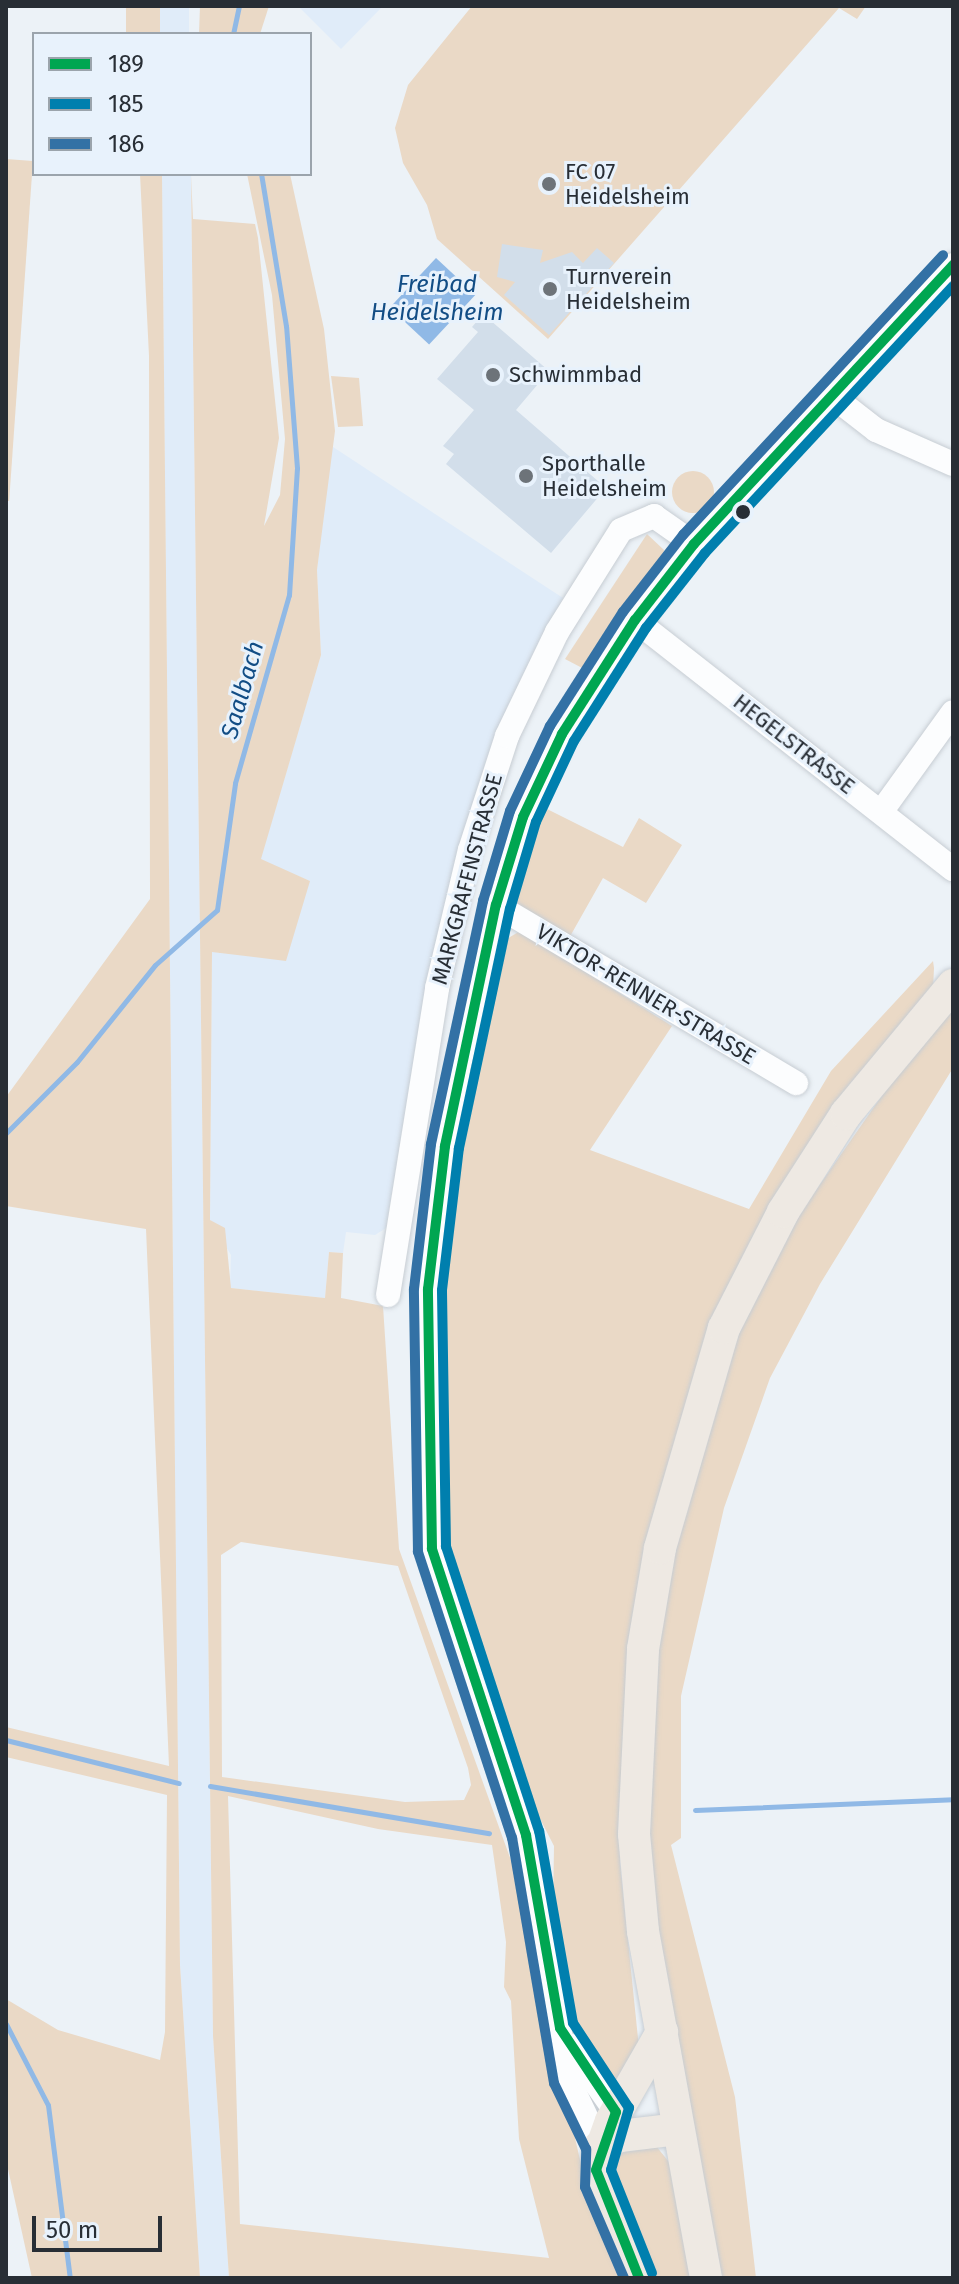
<!DOCTYPE html>
<html>
<head>
<meta charset="utf-8">
<style>
	body { margin:0 }
	#map { position:relative; width:959px; height:2284px; overflow:hidden; background:#ecf2f7; font-family:"Fira Sans",sans-serif }
	div>[style] { position:absolute }
	[style*='--x'] { left:calc(var(--x)*1px); top:calc(var(--y)*1px); width:calc(var(--w)*1px); rotate:calc(var(--a)*1deg) }
	.built>* { inset:0; background:#e0ecf9; transform-origin:0 0 }
	.green>* { inset:0; background:#ead9c6; transform-origin:0 0 }
	.round { border-radius:50% }
	.water>* { inset:0; background:#90b9e6; transform-origin:0 0 }
	.stream>* { height:5px; margin:-2.5px; padding:0 2.5px; transform-origin:2.5px; border-radius:2.5px; background:#90b9e6 }
	.building>* { inset:0; background:#d2deea }
	.roads { filter:drop-shadow(0 0 2px #c7cdd3) drop-shadow(0 0 2px #c7cdd3) }
	.minor>* { height:24px; margin:-12px; padding:0 12px; transform-origin:12px; border-radius:12px; background:#fcfdfe }
	.major>* { height:32px; margin:-16px; padding:0 16px; transform-origin:16px; border-radius:16px; background:#eee9e3 }
	.bus-1>* { height:10px; margin:-5px; padding:0 5px; transform-origin:5px; border-radius:5px; background:#00a651 }
	.bus-2>* { height:10px; margin:-5px; padding:0 5px; transform-origin:5px; border-radius:5px; background:#007fae }
	.bus-3>* { height:10px; margin:-5px; padding:0 5px; transform-origin:5px; border-radius:5px; background:#3371a5 }
	.dots>* { width:22px; height:22px; translate:-50% -50%; box-sizing:border-box; border:4px solid #e8f2fc; border-radius:50% }
	span { translate:-50% -50%; white-space:nowrap; text-align:center; line-height:1.15; -webkit-text-stroke:6px #e8f2fc; paint-order:stroke }
	.poi-label { font-size:22px; color:#282e35 }
	.left { translate:0 -50%; text-align:left }
	.street-label { font-size:22px; color:#282e35 }
	.water-label { font-size:24px; color:#124d85; font-style:italic }
	.frame { position:absolute; inset:0; border:8px solid #282e35; pointer-events:none }
	.legend { position:absolute; left:32px; top:32px; width:280px; height:144px; box-sizing:border-box; background:#e8f2fc; border:2px solid #9ba4ac; margin:0; padding:10px 14px; list-style:none; font-size:24px; color:#282e35 }
	.legend li { display:flex; align-items:center; gap:16px; height:40px }
	.legend b { width:40px; border:2px solid #9ba4ac }
	.scale { position:absolute; left:32px; top:2216px; width:130px; height:36px; box-sizing:border-box; border:4px solid #282e35; border-top:0; padding-left:10px; font-size:24px; line-height:28px; white-space:nowrap; color:#282e35; -webkit-text-stroke:6px #e8f2fc; paint-order:stroke }
</style>
</head>
<body>
<div id="map">
	<div class="built">
		<i style="left:160px;top:6px;width:29px;height:28px"></i>
		<i style="clip-path:polygon(298px 6px,383px 6px,341px 49px)"></i>
		<i style="clip-path:polygon(162px 174px,191px 174px,213px 2036px,229px 2278px,200px 2278px,180px 1965px)"></i>
		<i style="clip-path:polygon(330px 445px,563px 598px,498px 732px,427px 987px,386px 1228px,375px 1235px,346px 1232px,343px 1253px,329px 1252px,325px 1298px,230px 1288px,231px 1255px,210px 1220px,212px 951px,310px 881px,260px 860px,321px 655px,317px 570px)"></i>
	</div>
	<div class="green">
		<i style="left:126px;top:6px;width:34px;height:28px"></i>
		<i style="clip-path:polygon(200px 6px,269px 6px,260px 34px,199px 34px)"></i>
		<i style="clip-path:polygon(472px 6px,866px 6px,857px 19px,839px 8px,548px 339px,437px 239px,427px 205px,403px 163px,395px 128px,408px 85px)"></i>
		<i style="left:6px;top:159px;width:27px;height:341px;rotate:4deg"></i>
		<i style="clip-path:polygon(140px 174px,162px 174px,180px 1965px,200px 2278px,32px 2278px,6px 2160px,6px 1999px,58px 2030px,160px 2060px,165px 2032px,167px 1795px,6px 1757px,6px 1727px,169px 1766px,146px 1229px,6px 1206px,6px 1097px,150px 899px,149px 356px)"></i>
		<i style="clip-path:polygon(evenodd,191px 174px,193px 219px,255px 224px,258px 238px,279px 438px,264px 526px,280px 495px,285px 439px,272px 295px,247px 174px,290px 174px,324px 329px,335px 431px,317px 570px,321px 655px,261px 859px,310px 881px,286px 961px,212px 952px,210px 1220px,225px 1228px,231px 1288px,325px 1298px,329px 1252px,343px 1253px,341px 1298px,383px 1306px,399px 1549px,513px 1866px,583px 2173px,619px 2278px,229px 2278px,213px 2036px,191px 174px,241px 1542px,398px 1566px,468px 1768px,471px 1785px,464px 1800px,405px 1802px,222px 1777px,221px 1555px,241px 1542px,191px 174px,228px 1796px,378px 1829px,492px 1845px,506px 1942px,504px 1987px,511px 2001px,519px 2139px,549px 2258px,240px 2224px,228px 1796px)"></i>
		<i style="clip-path:polygon(331px 376px,359px 378px,363px 426px,338px 427px)"></i>
		<i class="round" style="left:672px;top:471px;width:42px;height:42px"></i>
		<i style="clip-path:polygon(647px 534px,664px 550px,662px 563px,586px 670px,565px 659px)"></i>
		<i style="clip-path:polygon(543px 807px,623px 847px,639px 818px,682px 845px,646px 903px,603px 878px,568px 940px,511px 906px)"></i>
		<i style="clip-path:polygon(520px 931px,672px 1026px,590px 1150px,749px 1209px,831px 1071px,933px 961px,934px 968px,933px 989px,719px 1318px,621px 1808px,620px 1863px,639px 2048px,622px 2079px,614px 2080px,583px 2052px,553px 1910px,554px 1846px,528px 1795px,492px 1697px,438px 1518px,434px 1360px,451px 1166px,502px 942px)"></i>
		<i style="clip-path:polygon(953px 1006px,953px 1068px,820px 1284px,770px 1378px,724px 1508px,681px 1696px,681px 1838px,671px 1845px,735px 2097px,756px 2278px,722px 2278px,653px 1915px,646px 1820px,649px 1675px,688px 1481px,740px 1331px,798px 1216px,911px 1054px)"></i>
		<i style="clip-path:polygon(656px 2146px,669px 2162px,691px 2278px,651px 2278px,618px 2194px,616px 2153px)"></i>
	</div>
	<div class="water">
		<i style="left:436px;top:258px;width:54px;height:68px;rotate:43deg"></i>
	</div>
	<div class="stream">
		<i style="--x:233;--y:34;--w:29;--a:-78"></i>
		<i style="--x:6;--y:1133;--w:100;--a:-45"></i>
		<i style="--x:77;--y:1062;--w:124;--a:-51.2"></i>
		<i style="--x:155;--y:965;--w:83;--a:-41.6"></i>
		<i style="--x:217;--y:910;--w:128;--a:-81.9"></i>
		<i style="--x:235;--y:783;--w:196;--a:-74"></i>
		<i style="--x:289;--y:595;--w:127;--a:-86.4"></i>
		<i style="--x:297;--y:468;--w:142;--a:-94.4"></i>
		<i style="--x:286;--y:326;--w:154;--a:-99.3"></i>
		<i style="--x:6;--y:1740;--w:178;--a:14"></i>
		<i style="--x:210;--y:1786;--w:283;--a:9.6"></i>
		<i style="--x:695;--y:1810;--w:258;--a:-2.4"></i>
		<i style="--x:6;--y:2024;--w:91;--a:62.6"></i>
		<i style="--x:48;--y:2105;--w:174;--a:82.8"></i>
	</div>
	<div class="building">
		<i style="clip-path:polygon(502px 244px,543px 250px,540px 263px,572px 252px,583px 263px,597px 248px,614px 263px,549px 335px,504px 295px,515px 282px,497px 277px)"></i>
		<i style="clip-path:polygon(483px 314px,549px 371px,516px 410px,606px 488px,551px 553px,446px 464px,454px 454px,443px 446px,474px 410px,437px 379px,478px 332px,472px 327px)"></i>
	</div>
	<div class="roads">
		<div class="minor">
			<i style="--x:831;--y:395;--w:57;--a:37.9"></i>
			<i style="--x:876;--y:430;--w:84;--a:23.8"></i>
			<i style="--x:635;--y:620;--w:404;--a:38.1"></i>
			<i style="--x:881;--y:812;--w:123;--a:-54.2"></i>
			<i style="--x:496;--y:905;--w:349;--a:30.7"></i>
			<i style="--x:388;--y:1295;--w:311;--a:-80.9"></i>
			<i style="--x:437;--y:988;--w:142;--a:-76.6"></i>
			<i style="--x:470;--y:850;--w:120;--a:-72"></i>
			<i style="--x:507;--y:736;--w:115;--a:-64.3"></i>
			<i style="--x:557;--y:632;--w:120;--a:-57.9"></i>
			<i style="--x:621;--y:530;--w:36;--a:-23"></i>
			<i style="--x:654;--y:516;--w:49;--a:35"></i>
			<i style="--x:569;--y:2045;--w:82;--a:55"></i>
			<i style="--x:600;--y:2146;--w:74;--a:-115.5"></i>
			<i style="--x:568;--y:2079;--w:248;--a:-99.8"></i>
			<i style="--x:526;--y:1835;--w:301;--a:-108.2"></i>
			<i style="--x:432;--y:1549;--w:260;--a:-90.9"></i>
			<i style="--x:428;--y:1289;--w:222;--a:-82.2"></i>
			<i style="--x:458;--y:1069;--w:260;--a:-75.5"></i>
			<i style="--x:523;--y:817;--w:142;--a:-63.3"></i>
			<i style="--x:587;--y:690;--w:181;--a:-53.8"></i>
			<i style="--x:694;--y:544;--w:381;--a:-47.1"></i>
		</div>
		<div class="major">
			<i style="--x:600;--y:2146;--w:22;--a:-27"></i>
			<i style="--x:620;--y:2136;--w:58;--a:-6.9"></i>
			<i style="--x:639;--y:2278;--w:103;--a:-113.3"></i>
			<i style="--x:598;--y:2183;--w:23;--a:-92"></i>
			<i style="--x:597;--y:2160;--w:41;--a:-70.3"></i>
			<i style="--x:611;--y:2121;--w:103;--a:-60.2"></i>
			<i style="--x:706;--y:2278;--w:353;--a:-100.3"></i>
			<i style="--x:643;--y:1931;--w:97;--a:-95.3"></i>
			<i style="--x:634;--y:1834;--w:185;--a:-87.2"></i>
			<i style="--x:643;--y:1649;--w:102;--a:-80.4"></i>
			<i style="--x:660;--y:1548;--w:229;--a:-73.8"></i>
			<i style="--x:724;--y:1328;--w:130;--a:-63"></i>
			<i style="--x:783;--y:1212;--w:117;--a:-57.3"></i>
			<i style="--x:846;--y:1114;--w:168;--a:-50.3"></i>
		</div>
	</div>
	<div class="bus-1">
		<i style="--x:639;--y:2278;--w:116;--a:-111.7"></i>
		<i style="--x:596;--y:2170;--w:61;--a:-71"></i>
		<i style="--x:616;--y:2112;--w:101;--a:-123.7"></i>
		<i style="--x:560;--y:2028;--w:196;--a:-100"></i>
		<i style="--x:526;--y:1835;--w:301;--a:-108.2"></i>
		<i style="--x:432;--y:1549;--w:260;--a:-90.9"></i>
		<i style="--x:428;--y:1289;--w:144;--a:-83.2"></i>
		<i style="--x:445;--y:1146;--w:246;--a:-78.1"></i>
		<i style="--x:496;--y:905;--w:92;--a:-72.9"></i>
		<i style="--x:523;--y:817;--w:92;--a:-64.8"></i>
		<i style="--x:562;--y:734;--w:135;--a:-57.4"></i>
		<i style="--x:635;--y:620;--w:96;--a:-52.2"></i>
		<i style="--x:694;--y:544;--w:381;--a:-47.1"></i>
	</div>
	<div class="bus-2">
		<i style="--x:652;--y:2273;--w:111;--a:-111.7"></i>
		<i style="--x:611;--y:2170;--w:65;--a:-73.8"></i>
		<i style="--x:629;--y:2108;--w:102;--a:-123.4"></i>
		<i style="--x:573;--y:2023;--w:195;--a:-100"></i>
		<i style="--x:539;--y:1831;--w:299;--a:-108.1"></i>
		<i style="--x:446;--y:1547;--w:257;--a:-90.9"></i>
		<i style="--x:442;--y:1290;--w:143;--a:-83.2"></i>
		<i style="--x:459;--y:1148;--w:244;--a:-78"></i>
		<i style="--x:510;--y:909;--w:91;--a:-73.4"></i>
		<i style="--x:536;--y:822;--w:89;--a:-64.9"></i>
		<i style="--x:574;--y:741;--w:134;--a:-57.5"></i>
		<i style="--x:646;--y:628;--w:95;--a:-51.8"></i>
		<i style="--x:705;--y:553;--w:364;--a:-47.1"></i>
	</div>
	<div class="bus-3">
		<i style="--x:624;--y:2278;--w:99;--a:-113.2"></i>
		<i style="--x:585;--y:2187;--w:38;--a:-88"></i>
		<i style="--x:586;--y:2149;--w:73;--a:-115.9"></i>
		<i style="--x:554;--y:2083;--w:249;--a:-99.7"></i>
		<i style="--x:512;--y:1838;--w:301;--a:-108.2"></i>
		<i style="--x:418;--y:1552;--w:263;--a:-90.9"></i>
		<i style="--x:414;--y:1289;--w:146;--a:-83.3"></i>
		<i style="--x:431;--y:1144;--w:249;--a:-77.9"></i>
		<i style="--x:483;--y:901;--w:94;--a:-73.3"></i>
		<i style="--x:510;--y:811;--w:94;--a:-64.8"></i>
		<i style="--x:550;--y:726;--w:135;--a:-57.4"></i>
		<i style="--x:623;--y:612;--w:98;--a:-52.1"></i>
		<i style="--x:683;--y:535;--w:382;--a:-47.1"></i>
	</div>
	<div class="dots">
		<i style="left:549px;top:184px;background:#6d7379"></i>
		<i style="left:550px;top:289px;background:#6d7379"></i>
		<i style="left:493px;top:375px;background:#6d7379"></i>
		<i style="left:526px;top:476px;background:#6d7379"></i>
		<i style="left:743px;top:512px;background:#282e35"></i>
	</div>
	<div class="poi-label">
		<span class="left" style="left:565px;top:184px">FC 07<br>Heidelsheim</span>
		<span class="left" style="left:566px;top:289px">Turnverein<br>Heidelsheim</span>
		<span class="left" style="left:509px;top:375px">Schwimmbad</span>
		<span class="left" style="left:542px;top:476px">Sporthalle<br>Heidelsheim</span>
	</div>
	<div class="street-label">
		<span style="left:794px;top:744px;rotate:38deg">HEGELSTRASSE</span>
		<span style="left:467px;top:879px;rotate:-75deg">MARKGRAFENSTRASSE</span>
		<span style="left:646px;top:994px;rotate:31deg">VIKTOR-RENNER-STRASSE</span>
	</div>
	<div class="water-label">
		<span style="left:437px;top:299px">Freibad<br>Heidelsheim</span>
		<span style="left:243px;top:690px;rotate:-74deg">Saalbach</span>
	</div>
	<div class="frame"></div>
	<ul class="legend">
	<li><b style="height:10px;background:#00a651"></b>189</li>
	<li><b style="height:10px;background:#007fae"></b>185</li>
	<li><b style="height:10px;background:#3371a5"></b>186</li>
	</ul>
	<div class="scale">50 m</div>
</div>
</body>
</html>
